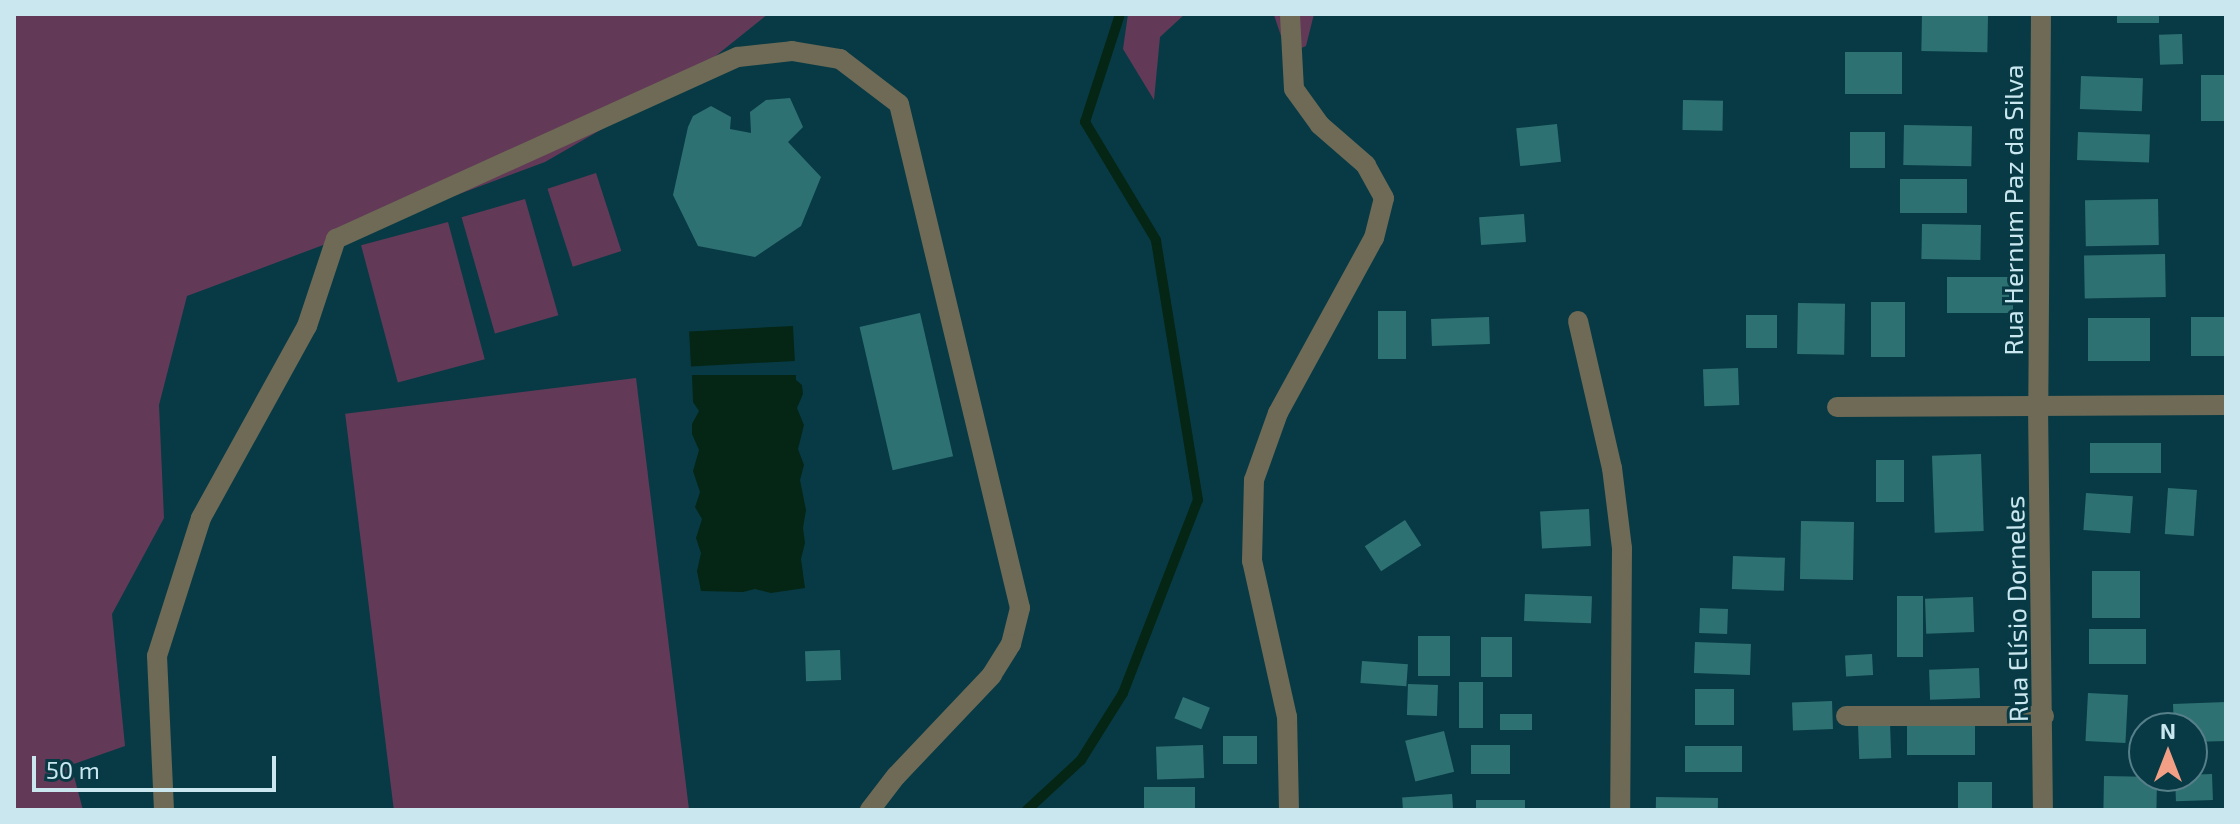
<!DOCTYPE html>
<html>
<head>
<meta charset="utf-8">
<style>
	body { margin:0 }
	#map { position:relative; width:2240px; height:824px; overflow:hidden; background:#083a45; font-family:"Exo 2",sans-serif }
	div>[style] { position:absolute }
	[style*='--x'] { left:calc(var(--x)*1px); top:calc(var(--y)*1px); width:calc(var(--w)*1px); rotate:calc(var(--a)*1deg) }
	.green>* { inset:0; background:#623a57; transform-origin:0 0 }
	.water>* { inset:0; background:#052515; transform-origin:0 0 }
	.stream>* { height:10px; margin:-5px; padding:0 5px; transform-origin:5px; border-radius:5px; background:#052515 }
	.building>* { inset:0; background:#2e7173; transform-origin:0 0 }
	.minor>* { height:20px; margin:-10px; padding:0 10px; transform-origin:10px; border-radius:10px; background:#6e6a56 }
	span { translate:-50% -50%; white-space:nowrap; text-align:center; line-height:1.15; -webkit-text-stroke:6px #083a45; paint-order:stroke }
	.street-label { font-size:26px; color:#cae7f0 }
	.frame { position:absolute; inset:0; border:16px solid #cae7f0; pointer-events:none }
	.north { position:absolute; left:2128px; top:712px; width:80px; height:80px; box-sizing:border-box; background:#083a45; border:2px solid #567f89; border-radius:50%; rotate:0deg; font-size:22px; font-weight:700; line-height:32px; text-align:center; color:#cae7f0 }
	.north::after { content:''; display:block; margin:auto; width:28px; height:36px; background:#f39f85; clip-path:polygon(50% 0,100% 100%,50% 72%,0 100%) }
	.scale { position:absolute; left:32px; top:756px; width:244px; height:36px; box-sizing:border-box; border:4px solid #cae7f0; border-top:0; padding-left:10px; font-size:24px; line-height:28px; white-space:nowrap; color:#cae7f0; -webkit-text-stroke:6px #083a45; paint-order:stroke }
</style>
</head>
<body>
<div id="map">
	<div class="green">
		<i style="clip-path:polygon(14px 14px,768px 14px,682px 83px,545px 162px,187px 296px,159px 405px,164px 518px,112px 614px,125px 746px,71px 765px,83px 810px,14px 810px)"></i>
		<i style="clip-path:polygon(1128px 14px,1185px 14px,1160px 37px,1154px 100px,1123px 49px)"></i>
		<i style="clip-path:polygon(1270px 14px,1314px 14px,1306px 46px,1287px 54px,1274px 15px)"></i>
		<i style="left:596px;top:173px;width:82px;height:51px;rotate:72deg"></i>
		<i style="left:525px;top:199px;width:121px;height:66px;rotate:74deg"></i>
		<i style="left:448px;top:222px;width:142px;height:90px;rotate:75deg"></i>
		<i style="left:636px;top:378px;width:435px;height:293px;rotate:83deg"></i>
	</div>
	<div class="water">
		<i style="left:793px;top:326px;width:35px;height:104px;rotate:87deg"></i>
		<i style="clip-path:polygon(692px 375px,796px 375px,796px 380px,802px 385px,803px 394px,797px 408px,804px 425px,798px 449px,804px 465px,800px 480px,806px 510px,803px 528px,805px 543px,801px 559px,805px 588px,771px 593px,755px 589px,743px 592px,701px 591px,697px 571px,701px 553px,696px 538px,702px 519px,695px 507px,700px 492px,693px 471px,699px 450px,692px 434px,692px 424px,699px 411px,693px 402px)"></i>
	</div>
	<div class="stream">
		<i style="--x:1027;--y:810;--w:74;--a:-42.8"></i>
		<i style="--x:1081;--y:760;--w:79;--a:-57.9"></i>
		<i style="--x:1123;--y:693;--w:207;--a:-68.8"></i>
		<i style="--x:1198;--y:500;--w:263;--a:-99.2"></i>
		<i style="--x:1156;--y:240;--w:138;--a:-121"></i>
		<i style="--x:1085;--y:122;--w:114;--a:-72"></i>
	</div>
	<div class="building">
		<i style="left:1922px;top:14px;width:66px;height:37px;rotate:1deg"></i>
		<i style="left:2117px;top:14px;width:42px;height:9px"></i>
		<i style="left:2182px;top:34px;width:30px;height:23px;rotate:88deg"></i>
		<i style="left:1845px;top:52px;width:57px;height:42px"></i>
		<i style="left:2226px;top:75px;width:46px;height:25px;rotate:90deg"></i>
		<i style="left:2081px;top:76px;width:62px;height:33px;rotate:2deg"></i>
		<i style="clip-path:polygon(790px 98px,803px 127px,788px 142px,821px 177px,801px 226px,755px 257px,698px 246px,673px 195px,688px 127px,693px 116px,711px 106px,731px 117px,730px 129px,751px 133px,750px 112px,766px 100px)"></i>
		<i style="left:1683px;top:100px;width:40px;height:30px;rotate:1deg"></i>
		<i style="left:1557px;top:124px;width:38px;height:41px;rotate:84deg"></i>
		<i style="left:1904px;top:125px;width:68px;height:40px;rotate:1deg"></i>
		<i style="left:1885px;top:132px;width:36px;height:35px;rotate:90deg"></i>
		<i style="left:2078px;top:132px;width:72px;height:28px;rotate:2deg"></i>
		<i style="left:1900px;top:179px;width:67px;height:34px"></i>
		<i style="left:2158px;top:199px;width:46px;height:73px;rotate:89deg"></i>
		<i style="left:1524px;top:214px;width:28px;height:45px;rotate:86deg"></i>
		<i style="left:1922px;top:224px;width:59px;height:35px;rotate:1deg"></i>
		<i style="left:2165px;top:254px;width:43px;height:81px;rotate:89deg"></i>
		<i style="left:1947px;top:277px;width:66px;height:36px"></i>
		<i style="left:1871px;top:302px;width:34px;height:55px"></i>
		<i style="left:1798px;top:303px;width:47px;height:51px;rotate:1deg"></i>
		<i style="left:1378px;top:311px;width:28px;height:48px"></i>
		<i style="left:920px;top:313px;width:147px;height:62px;rotate:77deg"></i>
		<i style="left:1746px;top:315px;width:31px;height:33px"></i>
		<i style="left:1489px;top:317px;width:27px;height:58px;rotate:88deg"></i>
		<i style="left:2226px;top:317px;width:39px;height:35px;rotate:90deg"></i>
		<i style="left:2150px;top:318px;width:43px;height:62px;rotate:90deg"></i>
		<i style="left:1738px;top:368px;width:37px;height:35px;rotate:88deg"></i>
		<i style="left:2090px;top:443px;width:71px;height:30px"></i>
		<i style="left:1981px;top:454px;width:77px;height:49px;rotate:88deg"></i>
		<i style="left:1876px;top:460px;width:28px;height:42px"></i>
		<i style="left:2168px;top:488px;width:29px;height:46px;rotate:4deg"></i>
		<i style="left:2086px;top:493px;width:47px;height:37px;rotate:4deg"></i>
		<i style="left:1589px;top:509px;width:37px;height:49px;rotate:87deg"></i>
		<i style="left:1405px;top:520px;width:30px;height:48px;rotate:57deg"></i>
		<i style="left:1801px;top:521px;width:53px;height:58px;rotate:1deg"></i>
		<i style="left:1733px;top:556px;width:52px;height:33px;rotate:2deg"></i>
		<i style="left:2092px;top:571px;width:48px;height:47px"></i>
		<i style="left:1525px;top:594px;width:67px;height:27px;rotate:2deg"></i>
		<i style="left:1923px;top:596px;width:61px;height:26px;rotate:90deg"></i>
		<i style="left:1973px;top:597px;width:35px;height:48px;rotate:88deg"></i>
		<i style="left:1700px;top:608px;width:28px;height:25px;rotate:2deg"></i>
		<i style="left:2089px;top:629px;width:57px;height:35px"></i>
		<i style="left:1418px;top:636px;width:32px;height:40px"></i>
		<i style="left:1481px;top:637px;width:31px;height:40px"></i>
		<i style="left:1695px;top:642px;width:56px;height:31px;rotate:2deg"></i>
		<i style="left:840px;top:650px;width:30px;height:35px;rotate:88deg"></i>
		<i style="left:1872px;top:654px;width:21px;height:27px;rotate:87deg"></i>
		<i style="left:1362px;top:661px;width:46px;height:22px;rotate:4deg"></i>
		<i style="left:1979px;top:668px;width:30px;height:50px;rotate:88deg"></i>
		<i style="left:1459px;top:682px;width:24px;height:46px"></i>
		<i style="left:1408px;top:684px;width:30px;height:31px;rotate:2deg"></i>
		<i style="left:1695px;top:689px;width:39px;height:36px"></i>
		<i style="left:2088px;top:693px;width:40px;height:48px;rotate:3deg"></i>
		<i style="left:1183px;top:697px;width:29px;height:23px;rotate:22deg"></i>
		<i style="left:1832px;top:701px;width:28px;height:40px;rotate:88deg"></i>
		<i style="clip-path:polygon(2226px 702px,2226px 741px,2192px 742px,2192px 728px,2174px 728px,2173px 704px)"></i>
		<i style="left:1500px;top:714px;width:32px;height:16px"></i>
		<i style="left:1907px;top:720px;width:68px;height:35px"></i>
		<i style="left:1890px;top:723px;width:35px;height:32px;rotate:88deg"></i>
		<i style="left:1444px;top:731px;width:42px;height:40px;rotate:76deg"></i>
		<i style="left:1223px;top:736px;width:34px;height:28px"></i>
		<i style="left:1203px;top:745px;width:33px;height:47px;rotate:88deg"></i>
		<i style="left:1471px;top:745px;width:39px;height:29px"></i>
		<i style="left:1742px;top:746px;width:26px;height:57px;rotate:90deg"></i>
		<i style="left:2212px;top:774px;width:26px;height:37px;rotate:88deg"></i>
		<i style="left:2104px;top:776px;width:53px;height:34px;rotate:1deg"></i>
		<i style="left:1992px;top:782px;width:28px;height:34px;rotate:90deg"></i>
		<i style="left:1144px;top:787px;width:51px;height:23px"></i>
		<i style="left:1452px;top:794px;width:16px;height:50px;rotate:86deg"></i>
		<i style="left:1656px;top:797px;width:62px;height:13px;rotate:1deg"></i>
		<i style="left:1476px;top:800px;width:49px;height:10px"></i>
	</div>
	<div class="minor">
		<i style="--x:2041;--y:14;--w:392;--a:90.4"></i>
		<i style="--x:2038;--y:406;--w:404;--a:89.3"></i>
		<i style="--x:1578;--y:321;--w:151;--a:77"></i>
		<i style="--x:1612;--y:468;--w:81;--a:82.9"></i>
		<i style="--x:1622;--y:548;--w:262;--a:90.4"></i>
		<i style="--x:1837;--y:407;--w:389;--a:-0.3"></i>
		<i style="--x:1846;--y:716;--w:198;--a:0"></i>
		<i style="--x:164;--y:810;--w:154;--a:-92.6"></i>
		<i style="--x:157;--y:656;--w:145;--a:-72.3"></i>
		<i style="--x:201;--y:518;--w:219;--a:-61.1"></i>
		<i style="--x:307;--y:326;--w:92;--a:-71.6"></i>
		<i style="--x:336;--y:239;--w:441;--a:-24.4"></i>
		<i style="--x:738;--y:57;--w:54;--a:-6.3"></i>
		<i style="--x:792;--y:51;--w:49;--a:9.5"></i>
		<i style="--x:840;--y:59;--w:74;--a:37.3"></i>
		<i style="--x:899;--y:104;--w:518;--a:76.5"></i>
		<i style="--x:1020;--y:608;--w:37;--a:104"></i>
		<i style="--x:1011;--y:644;--w:36;--a:122"></i>
		<i style="--x:992;--y:675;--w:139;--a:133.5"></i>
		<i style="--x:896;--y:776;--w:43;--a:127.4"></i>
		<i style="--x:1289;--y:810;--w:93;--a:-91.2"></i>
		<i style="--x:1287;--y:717;--w:160;--a:-102.6"></i>
		<i style="--x:1252;--y:561;--w:81;--a:-88.6"></i>
		<i style="--x:1254;--y:480;--w:71;--a:-70.3"></i>
		<i style="--x:1278;--y:413;--w:200;--a:-61.3"></i>
		<i style="--x:1374;--y:238;--w:41;--a:-76"></i>
		<i style="--x:1384;--y:198;--w:38;--a:-119"></i>
		<i style="--x:1366;--y:165;--w:61;--a:-139"></i>
		<i style="--x:1320;--y:125;--w:44;--a:-125.8"></i>
		<i style="--x:1294;--y:89;--w:75;--a:-93.1"></i>
	</div>
	<div class="street-label">
		<span style="left:2013px;top:210px;rotate:-90deg">Rua Hernum Paz da Silva</span>
		<span style="left:2016px;top:609px;rotate:-91deg">Rua Elísio Dorneles</span>
	</div>
	<div class="frame"></div>
	<div class="north">N</div>
	<div class="scale">50 m</div>
</div>
</body>
</html>
